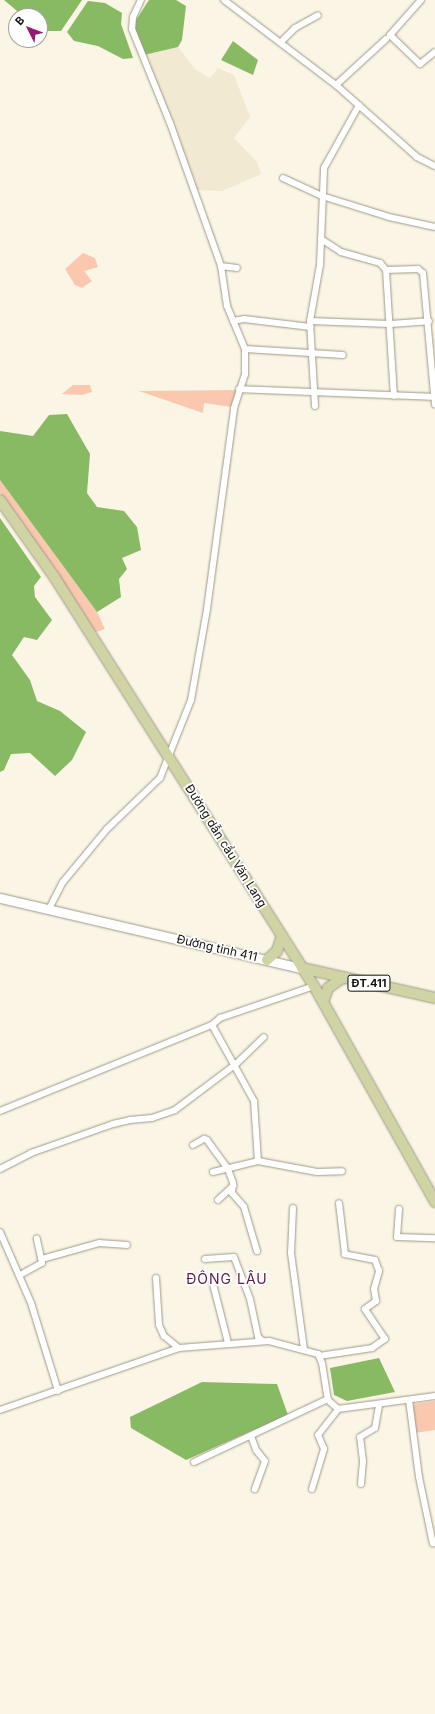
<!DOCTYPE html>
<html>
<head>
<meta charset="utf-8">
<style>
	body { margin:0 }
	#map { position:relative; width:435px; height:1714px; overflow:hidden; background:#faf5e4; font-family:Inter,sans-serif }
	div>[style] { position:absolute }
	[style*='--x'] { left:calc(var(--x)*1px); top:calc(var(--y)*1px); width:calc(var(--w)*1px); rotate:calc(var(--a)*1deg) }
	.built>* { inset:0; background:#f2e9d2 }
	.green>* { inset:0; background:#fac8af }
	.water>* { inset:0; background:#88ba63 }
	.roads { filter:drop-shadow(0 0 1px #9e988a) drop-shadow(0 0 1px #9e988a) }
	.minor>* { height:6px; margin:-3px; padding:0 3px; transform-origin:3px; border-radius:3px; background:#fff }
	.secondary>* { height:9px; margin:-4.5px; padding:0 4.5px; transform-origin:4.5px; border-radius:4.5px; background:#fff }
	.primary>* { height:10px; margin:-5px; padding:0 5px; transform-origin:5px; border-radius:5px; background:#d0d3a4 }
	span { translate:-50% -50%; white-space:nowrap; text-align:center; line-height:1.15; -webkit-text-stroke:3.5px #fff; paint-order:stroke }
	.shield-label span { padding:1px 3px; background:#fff; border:1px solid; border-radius:3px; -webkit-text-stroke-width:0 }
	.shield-label { font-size:11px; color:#12100a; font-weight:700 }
	.street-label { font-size:12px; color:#12100a }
	.quarter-label { font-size:14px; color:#5e2249; letter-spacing:1px }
	.north { position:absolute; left:8px; top:8px; width:40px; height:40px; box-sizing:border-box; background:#fff; border:1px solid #a09f9d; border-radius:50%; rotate:312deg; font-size:11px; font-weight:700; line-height:16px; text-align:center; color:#12100a }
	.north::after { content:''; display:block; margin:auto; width:14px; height:18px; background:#971a72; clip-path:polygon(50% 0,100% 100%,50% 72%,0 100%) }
</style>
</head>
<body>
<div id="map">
	<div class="built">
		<i style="clip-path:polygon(178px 47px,195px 69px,210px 78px,218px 68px,234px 75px,250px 117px,234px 138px,257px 162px,261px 174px,222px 191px,198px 190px,144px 55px)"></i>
	</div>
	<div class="green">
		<i style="clip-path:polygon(83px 253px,95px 258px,98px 267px,84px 271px,92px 281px,82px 288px,75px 285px,65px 269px)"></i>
		<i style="clip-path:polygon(73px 385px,90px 385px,92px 392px,82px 395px,62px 394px)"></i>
		<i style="clip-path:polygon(236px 390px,231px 407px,204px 403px,203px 413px,139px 391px)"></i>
		<i style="clip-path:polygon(0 480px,97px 612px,105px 629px,96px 632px,0 492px)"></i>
		<i style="clip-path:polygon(435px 1401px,435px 1430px,415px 1433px,411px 1408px,415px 1404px)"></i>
	</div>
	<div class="water">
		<i style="clip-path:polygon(4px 0,82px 0,61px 31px,48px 31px,40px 26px,40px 16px,23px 16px)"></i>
		<i style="clip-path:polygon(149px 0,176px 0,186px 6px,182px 40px,178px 47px,144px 55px,135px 32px,136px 20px)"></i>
		<i style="clip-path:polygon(88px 1px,105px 3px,122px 13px,121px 24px,133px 58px,123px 59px,98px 46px,74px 41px,67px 32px)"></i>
		<i style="clip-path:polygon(233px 41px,258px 60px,253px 75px,221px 60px)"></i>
		<i style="clip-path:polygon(67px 414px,90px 454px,87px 493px,97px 507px,124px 511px,137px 527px,141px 550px,122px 558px,127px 569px,119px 579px,121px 597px,97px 612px,0 480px,0 431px,33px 436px,49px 415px)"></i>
		<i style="clip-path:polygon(0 518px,41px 577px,34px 586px,35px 597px,52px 620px,37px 640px,24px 637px,12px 655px,30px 680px,37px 701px,60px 711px,86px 732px,72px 760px,55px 776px,30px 753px,11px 754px,4px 770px,0 772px)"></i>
		<i style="clip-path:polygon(379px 1358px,395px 1392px,347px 1401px,334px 1395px,330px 1368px)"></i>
		<i style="clip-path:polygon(202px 1382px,277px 1384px,288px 1415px,186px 1460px,131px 1428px,130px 1417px)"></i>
	</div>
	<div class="roads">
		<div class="minor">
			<i style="--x:224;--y:0;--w:141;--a:37.2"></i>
			<i style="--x:336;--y:85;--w:108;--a:41.6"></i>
			<i style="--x:417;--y:157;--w:20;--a:27"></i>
			<i style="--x:421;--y:0;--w:47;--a:131.5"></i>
			<i style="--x:390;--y:35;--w:42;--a:44"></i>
			<i style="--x:420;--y:64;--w:19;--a:-39"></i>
			<i style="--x:281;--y:42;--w:20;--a:-45"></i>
			<i style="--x:295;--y:28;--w:26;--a:-29"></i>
			<i style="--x:336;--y:85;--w:68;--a:-42.6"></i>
			<i style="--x:283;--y:178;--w:43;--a:24.8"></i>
			<i style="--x:322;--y:196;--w:70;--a:17.4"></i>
			<i style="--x:389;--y:217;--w:47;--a:12.3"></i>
			<i style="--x:321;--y:239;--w:24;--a:33"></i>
			<i style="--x:341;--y:252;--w:41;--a:15.8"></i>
			<i style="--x:380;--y:263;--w:9;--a:49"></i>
			<i style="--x:386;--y:270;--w:126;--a:86.4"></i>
			<i style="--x:221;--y:266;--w:16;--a:7"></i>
			<i style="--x:386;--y:270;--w:32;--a:-2"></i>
			<i style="--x:418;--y:269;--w:6;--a:39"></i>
			<i style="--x:423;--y:273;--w:132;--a:84.8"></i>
			<i style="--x:233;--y:321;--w:11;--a:-10"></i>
			<i style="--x:244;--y:319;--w:67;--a:6.8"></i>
			<i style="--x:310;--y:321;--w:80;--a:2.1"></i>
			<i style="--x:390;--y:324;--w:39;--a:-4"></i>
			<i style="--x:245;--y:349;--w:98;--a:3.5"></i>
			<i style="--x:239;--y:389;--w:195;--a:2.3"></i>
			<i style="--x:315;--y:406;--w:85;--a:-93.4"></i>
			<i style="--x:310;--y:321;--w:57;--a:-79.9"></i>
			<i style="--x:320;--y:265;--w:97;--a:-87.6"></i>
			<i style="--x:324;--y:168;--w:72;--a:-60.9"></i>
			<i style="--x:49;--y:909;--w:30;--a:-63"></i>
			<i style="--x:63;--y:882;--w:69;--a:-50.3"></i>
			<i style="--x:107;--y:829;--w:74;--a:-43.9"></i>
			<i style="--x:160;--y:778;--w:84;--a:-68.3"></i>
			<i style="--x:191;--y:700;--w:92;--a:-80"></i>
			<i style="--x:207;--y:609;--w:203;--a:-82.3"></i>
			<i style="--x:234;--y:408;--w:35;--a:-72"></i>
			<i style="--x:245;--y:375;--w:26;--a:-90"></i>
			<i style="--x:245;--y:349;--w:47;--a:-112.7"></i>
			<i style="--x:227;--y:306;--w:40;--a:-98.5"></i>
			<i style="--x:221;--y:266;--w:152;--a:-109.6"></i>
			<i style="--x:170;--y:123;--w:101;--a:-112"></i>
			<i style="--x:132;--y:29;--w:12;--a:-85"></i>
			<i style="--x:133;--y:17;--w:19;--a:-65"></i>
			<i style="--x:212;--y:1025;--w:87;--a:61.1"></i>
			<i style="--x:254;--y:1101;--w:60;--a:86.2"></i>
			<i style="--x:258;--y:1161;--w:60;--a:10.6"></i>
			<i style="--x:317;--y:1172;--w:25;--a:-2"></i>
			<i style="--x:0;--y:1111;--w:229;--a:-22.1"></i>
			<i style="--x:212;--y:1025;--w:11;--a:-41"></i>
			<i style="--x:220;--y:1018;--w:99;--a:-18.8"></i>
			<i style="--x:193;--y:1145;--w:13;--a:-29"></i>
			<i style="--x:204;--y:1139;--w:3;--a:18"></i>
			<i style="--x:207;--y:1140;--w:36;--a:54"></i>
			<i style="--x:228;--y:1169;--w:15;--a:70"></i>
			<i style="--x:233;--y:1183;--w:10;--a:96"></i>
			<i style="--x:232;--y:1193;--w:18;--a:49"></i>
			<i style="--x:244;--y:1207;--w:46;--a:73.5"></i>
			<i style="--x:0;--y:1169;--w:35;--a:-27"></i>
			<i style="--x:31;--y:1153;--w:87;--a:-19.5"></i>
			<i style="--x:113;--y:1124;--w:17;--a:-13"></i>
			<i style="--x:130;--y:1120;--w:22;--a:-5"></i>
			<i style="--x:152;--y:1118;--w:24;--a:-19"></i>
			<i style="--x:175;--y:1110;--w:75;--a:-36.9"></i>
			<i style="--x:235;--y:1065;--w:40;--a:-44"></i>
			<i style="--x:213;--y:1172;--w:46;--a:-13.7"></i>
			<i style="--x:218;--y:1200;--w:21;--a:-43"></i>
			<i style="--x:293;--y:1208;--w:45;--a:92.5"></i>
			<i style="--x:291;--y:1253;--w:97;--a:82.3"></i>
			<i style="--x:399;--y:1209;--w:28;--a:94"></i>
			<i style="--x:397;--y:1237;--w:38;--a:2"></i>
			<i style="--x:0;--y:1232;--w:77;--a:66.4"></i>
			<i style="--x:31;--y:1303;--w:92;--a:72.9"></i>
			<i style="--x:42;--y:1259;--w:59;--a:-15.7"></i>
			<i style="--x:99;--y:1243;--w:28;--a:4"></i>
			<i style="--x:205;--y:1259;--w:29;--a:-4"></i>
			<i style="--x:234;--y:1257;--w:45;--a:69.1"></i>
			<i style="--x:250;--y:1299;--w:39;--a:78"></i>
			<i style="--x:258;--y:1337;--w:6;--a:39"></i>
			<i style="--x:20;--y:1275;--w:25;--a:-29"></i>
			<i style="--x:42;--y:1263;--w:25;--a:-102"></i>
			<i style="--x:156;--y:1278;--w:47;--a:86.3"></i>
			<i style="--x:159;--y:1325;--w:12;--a:66"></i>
			<i style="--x:164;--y:1336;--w:19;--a:39"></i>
			<i style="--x:212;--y:1280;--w:65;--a:75.7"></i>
			<i style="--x:319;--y:1356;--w:54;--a:-8.6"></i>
			<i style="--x:372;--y:1348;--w:16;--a:-35"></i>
			<i style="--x:385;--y:1339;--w:36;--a:-124"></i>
			<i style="--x:365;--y:1309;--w:14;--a:-36"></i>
			<i style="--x:376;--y:1301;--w:12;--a:-99"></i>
			<i style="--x:374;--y:1289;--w:19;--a:-74"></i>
			<i style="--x:379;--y:1271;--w:12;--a:-110"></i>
			<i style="--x:375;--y:1260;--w:31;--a:-169"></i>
			<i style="--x:345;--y:1254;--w:51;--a:-96.7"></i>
			<i style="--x:409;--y:1400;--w:78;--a:82.6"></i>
			<i style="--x:419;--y:1477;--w:68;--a:78.2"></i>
			<i style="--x:0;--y:1410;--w:189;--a:-19.1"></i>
			<i style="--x:179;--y:1348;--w:90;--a:-4.4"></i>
			<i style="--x:269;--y:1341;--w:51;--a:14.9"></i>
			<i style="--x:318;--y:1354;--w:10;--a:66"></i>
			<i style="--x:322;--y:1363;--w:37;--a:81"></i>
			<i style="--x:328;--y:1400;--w:13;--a:42"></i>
			<i style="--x:338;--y:1409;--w:98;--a:-7.6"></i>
			<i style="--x:251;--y:1436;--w:15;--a:70"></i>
			<i style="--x:256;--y:1450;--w:14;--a:51"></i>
			<i style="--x:265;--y:1461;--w:30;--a:110"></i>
			<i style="--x:194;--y:1462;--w:148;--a:-25.2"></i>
			<i style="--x:361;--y:1484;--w:23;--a:-85"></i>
			<i style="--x:363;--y:1461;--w:24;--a:-97"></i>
			<i style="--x:360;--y:1437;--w:17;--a:-31"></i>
			<i style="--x:375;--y:1428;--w:23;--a:-80"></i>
			<i style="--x:312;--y:1489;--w:42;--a:-73.3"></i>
			<i style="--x:324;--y:1449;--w:15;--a:-113"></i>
			<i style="--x:318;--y:1435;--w:33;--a:-52"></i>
		</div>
		<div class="secondary">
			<i style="--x:0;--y:898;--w:310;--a:13.1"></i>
		</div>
		<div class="primary">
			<i style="--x:0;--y:500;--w:95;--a:54.8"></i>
			<i style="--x:55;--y:578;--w:483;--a:57.6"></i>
			<i style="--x:314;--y:986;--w:248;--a:60.7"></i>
			<i style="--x:267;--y:960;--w:13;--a:-42"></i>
			<i style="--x:277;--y:951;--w:16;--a:-72"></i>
			<i style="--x:302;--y:968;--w:136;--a:12.7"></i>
			<i style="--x:323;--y:1002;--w:15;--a:-70"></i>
			<i style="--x:328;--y:988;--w:19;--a:-35"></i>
		</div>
	</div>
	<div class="shield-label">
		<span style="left:369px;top:983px">ĐT.411</span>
	</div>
	<div class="street-label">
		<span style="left:226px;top:846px;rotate:58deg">Đường dẫn cầu Văn Lang</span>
		<span style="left:217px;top:948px;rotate:13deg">Đường tỉnh 411</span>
	</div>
	<div class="quarter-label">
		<span style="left:227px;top:1279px">ĐÔNG LÂU</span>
	</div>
	<div class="north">B</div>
</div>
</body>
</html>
